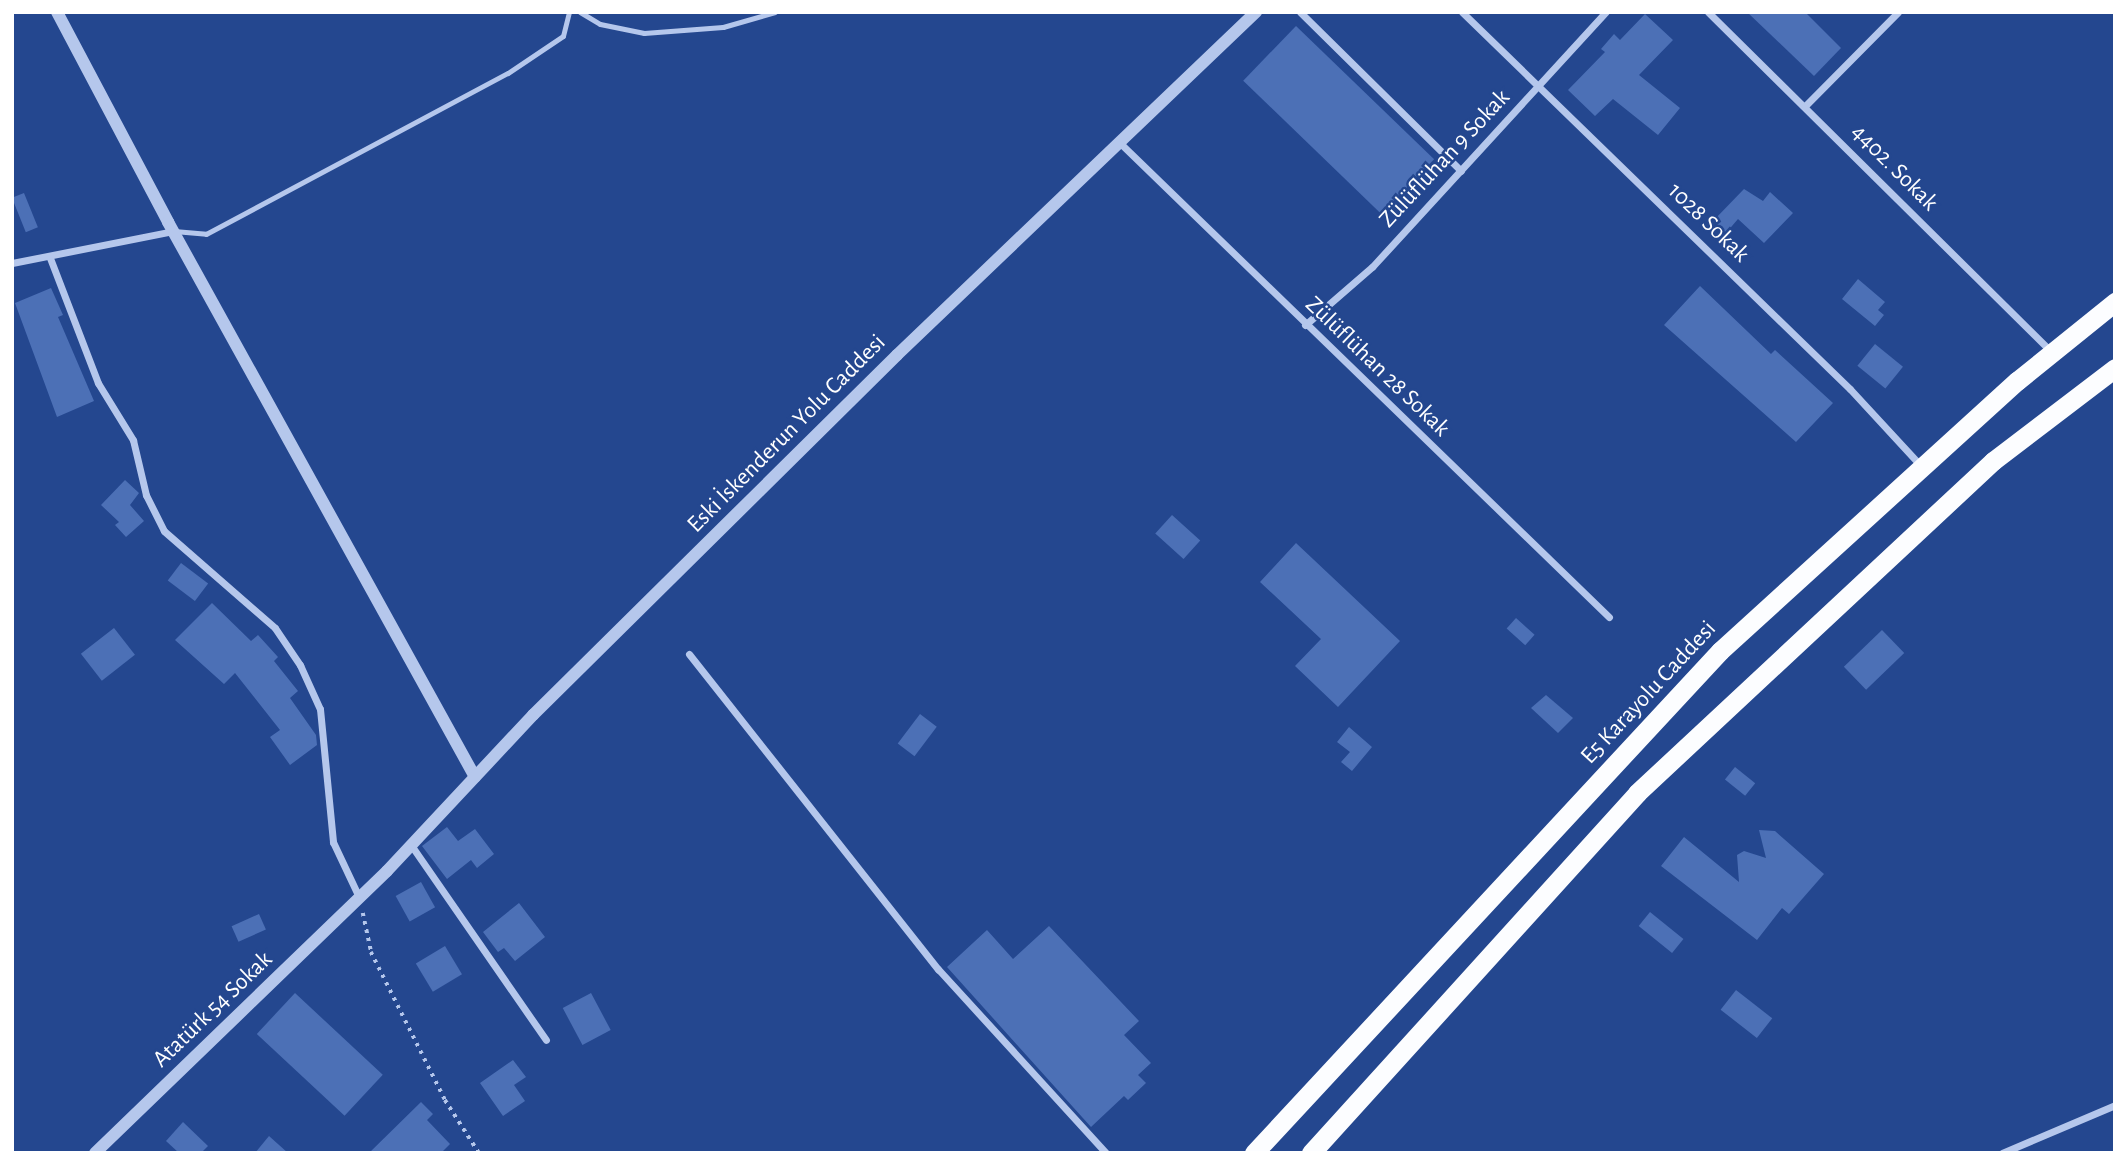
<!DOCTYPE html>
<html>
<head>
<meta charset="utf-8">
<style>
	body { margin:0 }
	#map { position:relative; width:2127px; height:1165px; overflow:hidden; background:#24478f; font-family:"Alegreya Sans",sans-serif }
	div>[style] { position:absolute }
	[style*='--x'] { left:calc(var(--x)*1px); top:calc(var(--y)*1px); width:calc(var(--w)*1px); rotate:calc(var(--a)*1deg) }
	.building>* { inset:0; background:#4c70b6; transform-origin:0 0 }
	.path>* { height:3.5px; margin-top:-1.75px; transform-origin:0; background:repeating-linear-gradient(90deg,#b5c7ec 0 3.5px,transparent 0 8.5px) }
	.service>* { height:5px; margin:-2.5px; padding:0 2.5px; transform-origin:2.5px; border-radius:2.5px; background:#b5c7ec }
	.minor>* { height:7px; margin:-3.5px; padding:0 3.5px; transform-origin:3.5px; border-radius:3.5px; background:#b5c7ec }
	.tertiary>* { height:12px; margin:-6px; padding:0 6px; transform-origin:6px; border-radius:6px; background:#b5c7ec }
	.trunk>* { height:19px; margin:-9.5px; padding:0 9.5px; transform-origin:9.5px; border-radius:9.5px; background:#fcfdff }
	span { translate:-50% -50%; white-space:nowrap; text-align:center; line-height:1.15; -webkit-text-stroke:5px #24478f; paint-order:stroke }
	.street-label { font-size:24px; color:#fff }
	.frame { position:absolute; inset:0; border:14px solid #fff; pointer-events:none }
</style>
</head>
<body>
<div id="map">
	<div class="building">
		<i style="clip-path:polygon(1747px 12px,1805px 12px,1841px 48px,1814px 76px)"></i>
		<i style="clip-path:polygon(1645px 14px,1673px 40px,1639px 75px,1680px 108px,1658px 135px,1613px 99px,1595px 116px,1568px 90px,1605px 52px,1601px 49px,1614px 34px,1620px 40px)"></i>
		<i style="left:1296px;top:26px;width:192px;height:76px;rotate:44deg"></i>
		<i style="clip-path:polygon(1744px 189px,1763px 201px,1770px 192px,1793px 213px,1764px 243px,1738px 219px,1726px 233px,1713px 221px)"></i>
		<i style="left:24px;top:193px;width:37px;height:13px;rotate:68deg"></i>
		<i style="clip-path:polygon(1858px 279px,1885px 302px,1878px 310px,1884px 315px,1875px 326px,1842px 299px)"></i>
		<i style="clip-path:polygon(1700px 286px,1771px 354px,1775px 350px,1833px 403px,1796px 442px,1664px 325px)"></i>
		<i style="clip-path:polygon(51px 288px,63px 315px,58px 317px,94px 401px,57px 417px,15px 303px)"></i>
		<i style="left:1875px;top:344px;width:36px;height:28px;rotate:39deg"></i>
		<i style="clip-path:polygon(125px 480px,139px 493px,130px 505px,144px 521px,126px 537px,115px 525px,119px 522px,101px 505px)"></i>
		<i style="left:1172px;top:515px;width:38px;height:25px;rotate:42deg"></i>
		<i style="clip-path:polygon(1296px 543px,1400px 641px,1338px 707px,1295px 666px,1321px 639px,1260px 582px)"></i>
		<i style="left:181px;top:563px;width:34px;height:22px;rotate:37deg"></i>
		<i style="clip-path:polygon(212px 603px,251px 641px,258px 635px,278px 657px,274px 661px,298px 691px,290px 698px,316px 735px,317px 745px,290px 765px,270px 737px,280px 730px,235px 673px,224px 684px,175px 640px)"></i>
		<i style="left:1516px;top:618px;width:25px;height:14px;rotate:42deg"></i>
		<i style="left:114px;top:628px;width:34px;height:42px;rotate:52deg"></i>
		<i style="left:1882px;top:630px;width:32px;height:53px;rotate:46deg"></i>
		<i style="clip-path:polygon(1546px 695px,1573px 718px,1558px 733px,1531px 708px)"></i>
		<i style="left:920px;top:714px;width:21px;height:37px;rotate:37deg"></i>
		<i style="clip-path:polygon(1349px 727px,1372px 747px,1352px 771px,1341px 762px,1350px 752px,1337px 742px)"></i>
		<i style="left:1735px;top:767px;width:26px;height:16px;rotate:39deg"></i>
		<i style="clip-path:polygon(447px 827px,458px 841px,475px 829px,494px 854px,477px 868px,471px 860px,447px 879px,422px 846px)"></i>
		<i style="clip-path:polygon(1759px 830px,1775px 831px,1824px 874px,1789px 914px,1782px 908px,1757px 940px,1661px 866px,1684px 837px,1739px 882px,1737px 855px,1744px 851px,1766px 858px)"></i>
		<i style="left:421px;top:882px;width:29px;height:29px;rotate:61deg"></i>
		<i style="clip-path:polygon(519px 903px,545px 937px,515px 961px,504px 948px,498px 952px,483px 932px)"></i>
		<i style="left:1650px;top:912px;width:43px;height:18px;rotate:39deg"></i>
		<i style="left:259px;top:914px;width:17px;height:30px;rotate:66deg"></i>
		<i style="clip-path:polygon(1049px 926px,1139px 1021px,1124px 1035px,1151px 1063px,1138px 1075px,1146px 1083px,1128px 1100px,1124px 1096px,1091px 1127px,947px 967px,987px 930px,1013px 959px)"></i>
		<i style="left:445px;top:946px;width:33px;height:34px;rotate:59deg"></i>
		<i style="left:1736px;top:990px;width:46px;height:25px;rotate:38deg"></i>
		<i style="left:295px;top:993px;width:120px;height:56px;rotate:43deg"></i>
		<i style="left:591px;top:993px;width:42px;height:32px;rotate:62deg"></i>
		<i style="clip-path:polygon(513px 1060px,526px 1077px,514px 1085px,525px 1101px,503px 1116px,480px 1083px)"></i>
		<i style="clip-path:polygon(421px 1102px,433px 1114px,427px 1120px,450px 1144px,441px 1153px,369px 1153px)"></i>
		<i style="clip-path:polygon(183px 1122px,208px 1146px,201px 1153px,179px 1153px,166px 1141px)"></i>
		<i style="clip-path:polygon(269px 1136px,288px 1153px,255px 1153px)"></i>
	</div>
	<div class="path">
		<i style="--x:363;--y:913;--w:40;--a:78"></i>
		<i style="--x:371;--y:952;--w:165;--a:63.4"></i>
		<i style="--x:445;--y:1100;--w:63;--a:57.3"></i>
	</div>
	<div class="service">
		<i style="--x:580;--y:12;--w:23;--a:31"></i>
		<i style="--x:600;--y:24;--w:45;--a:11.6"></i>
		<i style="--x:644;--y:33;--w:79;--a:-4.3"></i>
		<i style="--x:723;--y:27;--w:54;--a:-16.1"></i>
		<i style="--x:174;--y:231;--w:32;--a:5"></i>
		<i style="--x:206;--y:234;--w:342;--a:-28.1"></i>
		<i style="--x:508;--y:73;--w:66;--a:-33.9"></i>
		<i style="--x:563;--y:36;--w:25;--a:-76"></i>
	</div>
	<div class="minor">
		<i style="--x:1300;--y:12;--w:226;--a:44.6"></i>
		<i style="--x:1462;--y:12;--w:541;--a:44.18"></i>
		<i style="--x:1850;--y:389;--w:106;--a:47.3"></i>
		<i style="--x:1708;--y:12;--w:484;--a:44.7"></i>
		<i style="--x:1805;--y:106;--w:132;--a:-45.3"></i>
		<i style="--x:1120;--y:143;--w:681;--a:44.11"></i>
		<i style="--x:50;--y:258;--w:134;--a:69"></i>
		<i style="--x:98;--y:383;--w:67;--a:58.4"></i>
		<i style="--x:133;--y:440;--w:57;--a:76.7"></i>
		<i style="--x:146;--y:495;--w:40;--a:63.4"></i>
		<i style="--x:164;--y:531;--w:147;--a:41.1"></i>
		<i style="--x:275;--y:628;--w:45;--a:56"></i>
		<i style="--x:300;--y:665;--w:48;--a:65.6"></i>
		<i style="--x:320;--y:709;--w:134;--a:84.4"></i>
		<i style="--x:333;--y:842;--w:61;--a:64.7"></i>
		<i style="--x:12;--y:263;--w:164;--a:-11.2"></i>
		<i style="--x:1305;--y:325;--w:89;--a:-40.9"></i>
		<i style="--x:1372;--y:267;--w:346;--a:-47.5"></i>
		<i style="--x:689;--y:654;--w:402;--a:51.7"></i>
		<i style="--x:938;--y:969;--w:249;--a:47.6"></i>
		<i style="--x:411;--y:845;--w:237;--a:55.3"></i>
		<i style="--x:2002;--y:1153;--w:123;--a:-23"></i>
	</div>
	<div class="tertiary">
		<i style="--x:57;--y:12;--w:238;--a:62.1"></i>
		<i style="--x:168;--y:222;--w:634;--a:61.05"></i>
		<i style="--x:95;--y:1153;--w:406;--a:-44"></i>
		<i style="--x:387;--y:871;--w:214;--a:-46.9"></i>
		<i style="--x:533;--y:715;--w:512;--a:-44.68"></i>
		<i style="--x:897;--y:355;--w:497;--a:-43.7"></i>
	</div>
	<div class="trunk">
		<i style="--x:1254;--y:1153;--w:685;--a:-47.13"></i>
		<i style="--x:1720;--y:651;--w:401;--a:-42.3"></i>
		<i style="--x:2017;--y:381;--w:126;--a:-38.9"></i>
		<i style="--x:1311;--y:1153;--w:486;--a:-47.8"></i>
		<i style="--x:1637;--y:793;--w:487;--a:-43"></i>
		<i style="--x:1993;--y:461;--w:153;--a:-37.3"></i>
	</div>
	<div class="street-label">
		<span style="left:1445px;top:159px;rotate:-47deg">Zülüflühan 9 Sokak</span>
		<span style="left:1894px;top:168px;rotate:45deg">4402. Sokak</span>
		<span style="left:1708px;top:223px;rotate:44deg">1028 Sokak</span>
		<span style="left:1377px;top:367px;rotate:44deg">Zülüflühan 28 Sokak</span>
		<span style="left:787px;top:434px;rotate:-45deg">Eski İskenderun Yolu Caddesi</span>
		<span style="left:1649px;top:693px;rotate:-47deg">E5 Karayolu Caddesi</span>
		<span style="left:213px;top:1010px;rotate:-44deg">Atatürk 54 Sokak</span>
	</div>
	<div class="frame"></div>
</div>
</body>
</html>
